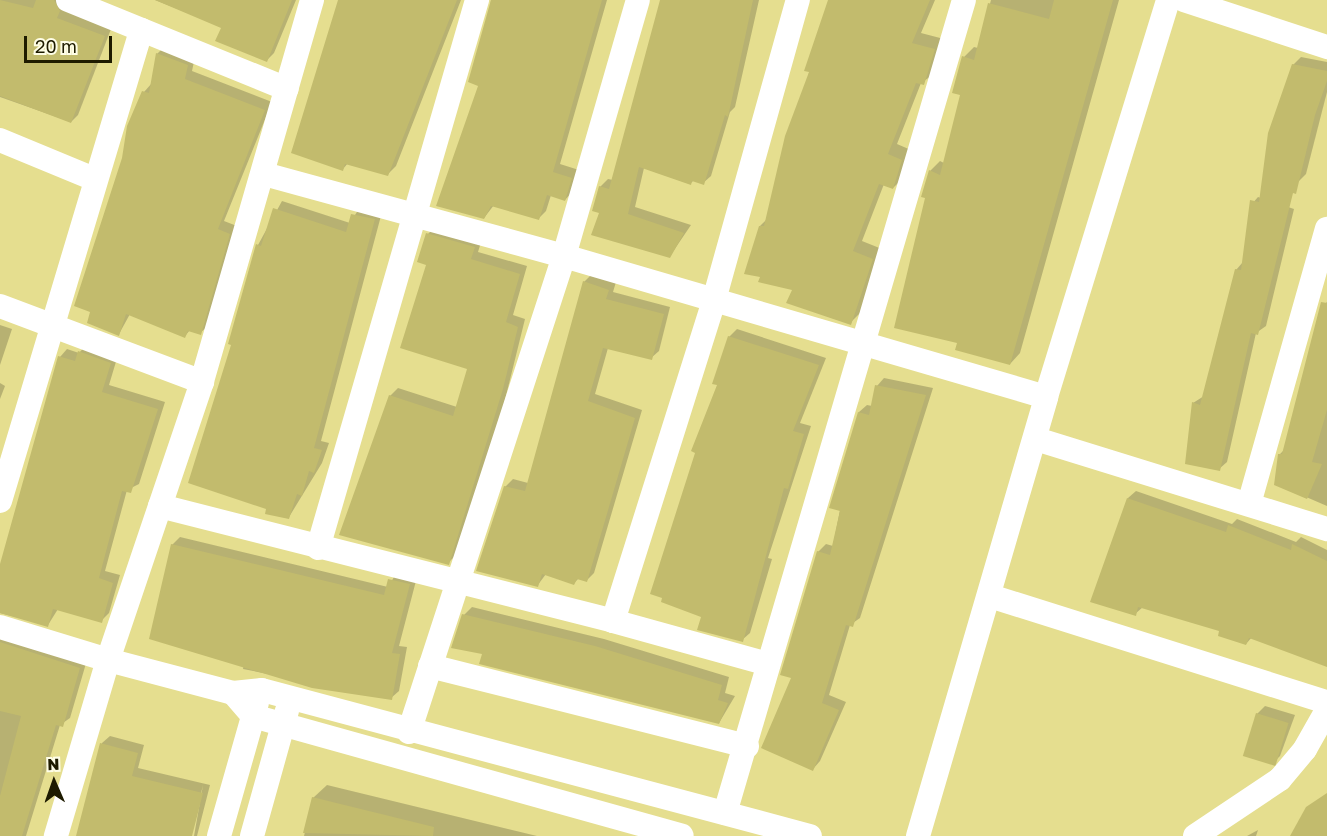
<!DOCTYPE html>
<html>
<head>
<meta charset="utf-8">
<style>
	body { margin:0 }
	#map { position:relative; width:1327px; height:836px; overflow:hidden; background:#e5de8f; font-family:"Golos Text",sans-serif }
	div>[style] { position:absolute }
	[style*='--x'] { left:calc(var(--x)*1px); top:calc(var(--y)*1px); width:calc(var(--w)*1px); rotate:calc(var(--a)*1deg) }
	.shadow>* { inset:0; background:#0003 }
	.building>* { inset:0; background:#c2bb6d; transform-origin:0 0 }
	.minor>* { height:24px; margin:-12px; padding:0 12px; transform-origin:12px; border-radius:12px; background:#fff }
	span { translate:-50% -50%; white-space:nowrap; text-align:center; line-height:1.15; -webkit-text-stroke:4.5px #fefde6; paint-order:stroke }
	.north { position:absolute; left:24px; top:752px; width:60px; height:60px; -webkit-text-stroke:4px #fefde6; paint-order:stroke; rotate:358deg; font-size:16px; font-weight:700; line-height:24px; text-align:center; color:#1e1b00 }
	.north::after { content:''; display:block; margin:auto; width:21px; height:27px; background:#1e1b00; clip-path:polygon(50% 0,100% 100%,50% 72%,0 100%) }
	.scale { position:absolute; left:24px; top:36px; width:88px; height:27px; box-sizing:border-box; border:3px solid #1e1b00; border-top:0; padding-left:8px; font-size:18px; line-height:21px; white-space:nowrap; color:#1e1b00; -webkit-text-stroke:4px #fefde6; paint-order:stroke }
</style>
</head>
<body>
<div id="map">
	<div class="shadow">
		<i style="clip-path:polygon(0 0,65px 0,111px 29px,78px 115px,71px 122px,0 97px)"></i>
		<i style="clip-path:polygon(155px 0,296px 0,274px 53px,267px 60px,223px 27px)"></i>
		<i style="clip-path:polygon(339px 0,461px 0,396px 166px,388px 174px,348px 163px,343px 169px)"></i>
		<i style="clip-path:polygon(491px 0,607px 0,560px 164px,579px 170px,572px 192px,565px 200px,551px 195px,546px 211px,539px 218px,494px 205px,484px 218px,480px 85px)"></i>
		<i style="clip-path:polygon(661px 0,759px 0,735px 107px,730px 112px,711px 176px,703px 183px,694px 180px,690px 184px,644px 168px,635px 207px,691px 225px,670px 256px,601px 212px,600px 187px,608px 179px,613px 180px)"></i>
		<i style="clip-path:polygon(830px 0,935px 0,921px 33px,944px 39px,934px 74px,921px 83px,897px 144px,911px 150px,903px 178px,893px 188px,884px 184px,862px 241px,882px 249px,860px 313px,850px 323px,794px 289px,760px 226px,767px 219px)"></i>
		<i style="clip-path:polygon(991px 0,1119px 0,1020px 353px,1010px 364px,959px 342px,927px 197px,930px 171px,940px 161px,944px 163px,962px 94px,964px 57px,974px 47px,978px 48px)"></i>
		<i style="clip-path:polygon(165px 46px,195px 57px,192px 71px,272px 102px,224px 221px,237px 226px,208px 326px,200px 333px,190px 330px,185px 336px,130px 314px,119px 334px,144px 92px,152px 83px,157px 54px)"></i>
		<i style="clip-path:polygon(1301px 57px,1327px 62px,1327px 92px,1306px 174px,1298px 182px,1293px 65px)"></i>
		<i style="clip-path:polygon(1258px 197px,1294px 209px,1266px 326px,1256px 333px,1227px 462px,1219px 469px,1193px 403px,1204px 396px,1236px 270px,1243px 262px,1251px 205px)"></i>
		<i style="clip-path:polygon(282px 201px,350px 223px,360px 207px,382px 212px,321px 441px,329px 443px,322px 463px,289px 517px,268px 508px,233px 344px,258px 245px)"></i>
		<i style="clip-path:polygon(436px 226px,482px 239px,478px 252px,527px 266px,513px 315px,525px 319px,500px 420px,456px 555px,448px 563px,390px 396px,398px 388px,457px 407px,469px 368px,428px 264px,428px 234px)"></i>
		<i style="clip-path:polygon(592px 274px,616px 282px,613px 292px,670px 307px,659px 351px,651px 358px,608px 348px,595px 394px,642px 410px,594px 573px,587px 580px,579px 578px,574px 583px,546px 574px,537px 586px,505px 487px,513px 479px,528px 483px,584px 282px)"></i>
		<i style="clip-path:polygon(1327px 302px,1327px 506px,1276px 484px,1279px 455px,1285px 449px,1321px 308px)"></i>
		<i style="clip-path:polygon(0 325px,12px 329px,0 365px)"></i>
		<i style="clip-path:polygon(737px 329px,826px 358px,800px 423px,811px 426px,768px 558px,772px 559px,750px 633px,742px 640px,702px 616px,719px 383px,729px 337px)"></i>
		<i style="clip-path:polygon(87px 344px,118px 355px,109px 385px,165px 402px,139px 484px,127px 490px,105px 571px,120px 575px,109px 613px,101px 621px,58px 609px,48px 625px,0 613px,0 571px,60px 357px,67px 349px,79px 353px)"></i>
		<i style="clip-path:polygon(884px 378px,933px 388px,860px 618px,850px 625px,829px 695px,846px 702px,820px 761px,813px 769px,793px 677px,818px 552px,826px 544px,833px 546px,859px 412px,867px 405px,872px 406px,877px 386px)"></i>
		<i style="clip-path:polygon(0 383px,5px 386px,0 399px)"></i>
		<i style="clip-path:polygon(1136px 491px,1232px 524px,1237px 519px,1296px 542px,1301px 537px,1327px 550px,1327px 660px,1252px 637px,1246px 644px,1221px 630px,1143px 607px,1135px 614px,1128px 498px)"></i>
		<i style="clip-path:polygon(180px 537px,388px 587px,397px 572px,417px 577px,399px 646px,407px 647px,399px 691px,391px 698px,243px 669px,244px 664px,172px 545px)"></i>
		<i style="clip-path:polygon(472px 607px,604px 639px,729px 677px,725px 693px,735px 696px,719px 723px,484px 653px,464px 615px)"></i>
		<i style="clip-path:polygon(0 631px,87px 660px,70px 718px,60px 725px,26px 836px,0 836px)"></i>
		<i style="clip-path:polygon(1265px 706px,1295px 715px,1280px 756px,1273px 763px,1257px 714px)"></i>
		<i style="clip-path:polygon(110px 736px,144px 745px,138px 768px,210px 785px,197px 836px,194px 836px,203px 785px,191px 836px,78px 836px,102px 743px)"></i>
		<i style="clip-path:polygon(327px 785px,537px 836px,304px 836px,313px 798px)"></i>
		<i style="clip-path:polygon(1258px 830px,1256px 836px,1247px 836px)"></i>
	</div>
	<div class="building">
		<i style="clip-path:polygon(0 0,33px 8px,36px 0,54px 0,60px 11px,57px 18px,105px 36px,71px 123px,0 96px)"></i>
		<i style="clip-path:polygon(155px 0,292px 0,267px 62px,215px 41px,221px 28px)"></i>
		<i style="clip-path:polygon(338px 0,457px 0,388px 176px,345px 164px,343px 171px,291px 153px)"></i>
		<i style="clip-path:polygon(491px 0,602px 0,553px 172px,572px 178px,565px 201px,547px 195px,539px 220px,491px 206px,484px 219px,436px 206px,478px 86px,468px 82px)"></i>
		<i style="clip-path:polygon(660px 0,753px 0,728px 117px,725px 115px,704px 185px,692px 181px,691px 185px,639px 167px,628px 214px,684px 233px,670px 258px,591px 235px,599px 213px,592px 211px,599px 186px,609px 189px)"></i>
		<i style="clip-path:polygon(828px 0,930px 0,912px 43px,935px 49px,924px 85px,916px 83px,888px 154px,902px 160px,893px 189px,879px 184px,853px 251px,873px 259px,851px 325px,786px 303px,792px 290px,758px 282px,760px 277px,744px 274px,759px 226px,764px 226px,785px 136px,809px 72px,804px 71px)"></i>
		<i style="clip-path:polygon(1054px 0,1113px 0,1010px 365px,955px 350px,957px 343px,894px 328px,925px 198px,921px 197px,929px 170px,940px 175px,960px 95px,952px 93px,962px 56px,974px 60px,988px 3px,1049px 19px)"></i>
		<i style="clip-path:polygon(156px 53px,188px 65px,185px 79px,265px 110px,218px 229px,230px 234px,201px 335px,188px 331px,185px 338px,126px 314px,119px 336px,87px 323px,90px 312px,74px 306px,122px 158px,127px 126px,142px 91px,149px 93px)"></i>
		<i style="clip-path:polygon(1292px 64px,1327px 71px,1327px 81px,1315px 115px,1296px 194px,1293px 193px,1258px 335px,1251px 333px,1220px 471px,1185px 464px,1192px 402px,1200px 405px,1235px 269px,1241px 270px,1250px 200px,1259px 202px,1268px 133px)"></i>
		<i style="clip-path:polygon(273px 208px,346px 232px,351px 214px,375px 219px,314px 448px,322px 450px,314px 473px,309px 471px,302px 496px,297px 494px,289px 519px,265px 514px,266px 509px,188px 483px,231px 345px,228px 344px,256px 244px,261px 246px)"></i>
		<i style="clip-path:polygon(426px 233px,475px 247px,471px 259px,520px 274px,506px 322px,518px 327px,503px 389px,449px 565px,339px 535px,389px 395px,453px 416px,467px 369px,400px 348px,426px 265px,417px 262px)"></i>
		<i style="clip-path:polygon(583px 281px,609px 290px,606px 299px,664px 314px,652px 360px,603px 348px,588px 401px,635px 418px,587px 582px,577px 579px,574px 585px,542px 574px,538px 587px,476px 571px,504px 486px,525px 491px)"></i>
		<i style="clip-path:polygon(1321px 302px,1327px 303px,1327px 410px,1312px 462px,1322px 464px,1307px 499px,1274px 485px,1278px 454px,1282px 454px)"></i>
		<i style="clip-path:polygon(728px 336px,819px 365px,793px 431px,804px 434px,788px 489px,784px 488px,743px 642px,697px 630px,701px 617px,661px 602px,662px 598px,650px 594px,695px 453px,691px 451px,717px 385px,712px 384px)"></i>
		<i style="clip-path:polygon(78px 351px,111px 363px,102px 392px,158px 409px,131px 493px,122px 491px,99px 578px,113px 583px,102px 623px,53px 609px,48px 627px,0 613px,0 564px,58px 356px,75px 361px)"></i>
		<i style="clip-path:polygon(875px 385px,926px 395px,853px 627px,846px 625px,822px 703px,839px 710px,813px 771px,761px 748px,791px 678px,780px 675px,817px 551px,830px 555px,840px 511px,829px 508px,858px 412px,869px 415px)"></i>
		<i style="clip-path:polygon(1127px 498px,1226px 532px,1228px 525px,1291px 550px,1292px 544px,1327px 561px,1327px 667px,1249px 638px,1246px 645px,1218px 636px,1219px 631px,1138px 607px,1136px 616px,1090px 602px)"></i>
		<i style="clip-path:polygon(171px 544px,384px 595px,388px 579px,410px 584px,392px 653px,400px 654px,392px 700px,312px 688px,149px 639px)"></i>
		<i style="clip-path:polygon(462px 614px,595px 646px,722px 685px,718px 700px,728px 703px,719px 724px,479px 664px,482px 654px,451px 648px)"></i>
		<i style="clip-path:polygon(0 642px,80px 668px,63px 727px,56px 725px,22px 836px,0 836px,0 796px,21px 716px,0 711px)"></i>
		<i style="left:1256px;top:713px;width:34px;height:45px;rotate:17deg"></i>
		<i style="clip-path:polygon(100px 743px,138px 753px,132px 776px,203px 793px,192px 836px,76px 836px)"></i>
		<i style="clip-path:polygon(1327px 793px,1327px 836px,1290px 836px,1306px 807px)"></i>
		<i style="clip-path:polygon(312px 797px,434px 827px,433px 836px,303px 833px)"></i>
	</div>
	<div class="minor">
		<i style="--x:68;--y:0;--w:236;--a:22.1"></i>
		<i style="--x:312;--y:0;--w:398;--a:106.1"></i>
		<i style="--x:202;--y:382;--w:293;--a:108.7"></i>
		<i style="--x:108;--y:660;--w:129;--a:14.8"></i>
		<i style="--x:233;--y:693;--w:29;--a:-6"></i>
		<i style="--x:262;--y:690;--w:567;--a:14.92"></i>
		<i style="--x:1184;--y:0;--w:151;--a:18.2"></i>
		<i style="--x:0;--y:140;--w:102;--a:22.5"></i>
		<i style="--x:264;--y:174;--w:311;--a:15.3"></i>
		<i style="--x:564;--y:256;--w:502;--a:16.31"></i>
		<i style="--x:0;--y:306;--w:216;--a:20.6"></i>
		<i style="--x:1036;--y:439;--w:305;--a:17.2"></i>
		<i style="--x:0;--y:501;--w:492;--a:-73.3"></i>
		<i style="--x:1249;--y:504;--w:286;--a:-74.2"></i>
		<i style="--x:160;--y:506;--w:467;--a:14.2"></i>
		<i style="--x:318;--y:548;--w:571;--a:-73.82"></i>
		<i style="--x:990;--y:596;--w:353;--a:17.5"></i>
		<i style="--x:0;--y:627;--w:113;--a:17"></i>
		<i style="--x:108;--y:660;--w:184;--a:106.5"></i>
		<i style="--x:768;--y:664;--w:161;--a:-164.5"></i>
		<i style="--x:613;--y:621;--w:337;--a:-72.5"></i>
		<i style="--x:714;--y:300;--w:312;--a:-74.4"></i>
		<i style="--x:430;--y:666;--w:327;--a:14.2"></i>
		<i style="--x:233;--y:693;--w:30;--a:49"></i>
		<i style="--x:253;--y:716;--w:445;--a:15.6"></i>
		<i style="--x:409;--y:732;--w:501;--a:-71.96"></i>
		<i style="--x:564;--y:256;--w:266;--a:-73.9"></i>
		<i style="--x:725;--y:813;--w:847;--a:-73.62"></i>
		<i style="--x:219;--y:836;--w:138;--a:-74.1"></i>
		<i style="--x:252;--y:836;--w:130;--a:-74.4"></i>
		<i style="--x:918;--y:836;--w:457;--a:-73.7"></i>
		<i style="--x:1046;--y:397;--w:415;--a:-72.9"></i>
		<i style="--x:1195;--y:836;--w:102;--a:-33.8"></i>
		<i style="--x:1280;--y:779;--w:39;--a:-50"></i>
		<i style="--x:1305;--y:749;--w:45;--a:-60.6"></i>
	</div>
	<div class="north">N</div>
	<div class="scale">20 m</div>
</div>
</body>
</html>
